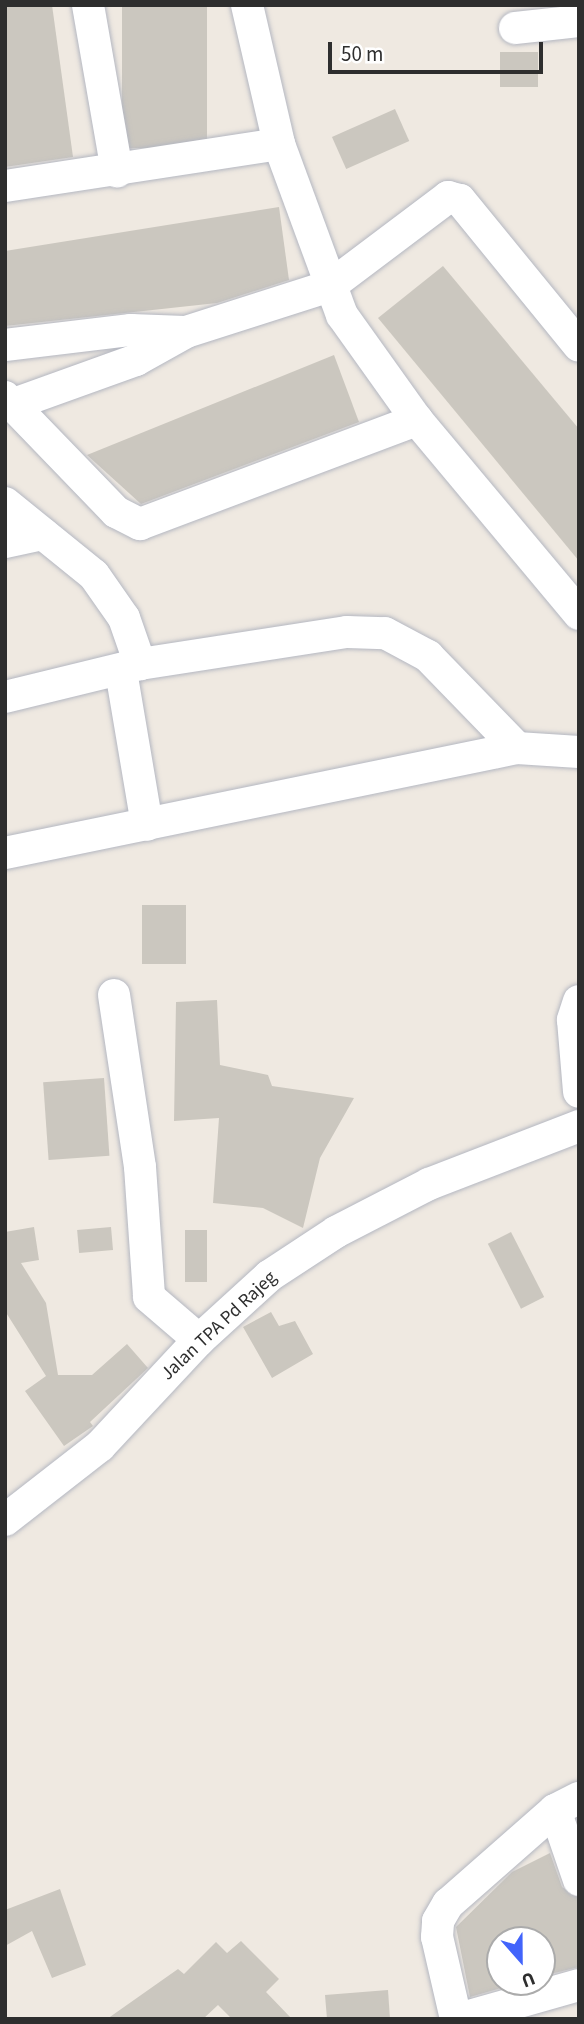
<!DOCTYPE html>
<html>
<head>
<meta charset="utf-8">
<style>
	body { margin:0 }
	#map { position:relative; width:584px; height:2024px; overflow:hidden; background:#efe9e1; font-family:"Source Sans 3",sans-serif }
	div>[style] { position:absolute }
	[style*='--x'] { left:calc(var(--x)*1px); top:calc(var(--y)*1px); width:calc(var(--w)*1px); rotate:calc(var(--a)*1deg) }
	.building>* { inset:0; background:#cbc7bf; transform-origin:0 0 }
	.roads { filter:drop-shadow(0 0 2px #b4b7c1) drop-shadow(0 0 2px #b4b7c1) }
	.minor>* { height:32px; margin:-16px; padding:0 16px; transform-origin:16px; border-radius:16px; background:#fff }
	span { translate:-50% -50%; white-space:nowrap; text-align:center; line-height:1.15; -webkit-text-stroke:5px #fff; paint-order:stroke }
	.street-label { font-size:19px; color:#2e2e2e }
	.frame { position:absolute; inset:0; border:7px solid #2e2e2e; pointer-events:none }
	.north { position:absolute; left:486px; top:1926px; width:70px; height:70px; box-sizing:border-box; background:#fff; border:2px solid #ababab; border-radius:50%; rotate:159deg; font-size:19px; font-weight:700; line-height:28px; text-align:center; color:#2e2e2e }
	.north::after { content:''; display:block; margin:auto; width:24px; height:32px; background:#4264fb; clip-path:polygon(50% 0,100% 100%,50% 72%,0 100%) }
	.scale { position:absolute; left:328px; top:42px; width:215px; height:32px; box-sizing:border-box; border:4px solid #2e2e2e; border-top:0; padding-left:9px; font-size:21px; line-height:24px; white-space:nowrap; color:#2e2e2e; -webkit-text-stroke:5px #fff; paint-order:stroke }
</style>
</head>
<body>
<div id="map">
	<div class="building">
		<i style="clip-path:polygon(5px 5px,52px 5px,73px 157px,5px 167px)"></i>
		<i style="left:122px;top:5px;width:85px;height:143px"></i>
		<i style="left:538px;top:52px;width:35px;height:38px;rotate:90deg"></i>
		<i style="left:395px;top:109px;width:35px;height:69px;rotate:66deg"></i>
		<i style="clip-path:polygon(279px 207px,289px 280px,217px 303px,5px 326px,5px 251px)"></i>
		<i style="clip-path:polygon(443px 266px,579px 429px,579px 561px,378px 318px)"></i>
		<i style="clip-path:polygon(334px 355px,359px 422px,141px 504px,87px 455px)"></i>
		<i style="left:142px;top:905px;width:44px;height:59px"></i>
		<i style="clip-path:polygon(217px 1000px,220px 1065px,268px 1075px,272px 1086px,354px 1098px,320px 1158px,303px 1228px,263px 1208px,213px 1203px,219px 1118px,174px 1121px,176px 1002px)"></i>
		<i style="left:104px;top:1078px;width:78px;height:61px;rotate:86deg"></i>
		<i style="clip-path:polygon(34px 1227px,39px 1260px,21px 1263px,46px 1303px,58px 1375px,92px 1375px,127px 1344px,148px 1368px,90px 1422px,93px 1426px,64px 1446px,25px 1391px,46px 1376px,5px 1311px,5px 1232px)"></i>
		<i style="left:111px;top:1227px;width:23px;height:34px;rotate:85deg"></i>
		<i style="left:207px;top:1230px;width:52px;height:22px;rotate:90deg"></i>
		<i style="left:511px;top:1232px;width:73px;height:26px;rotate:63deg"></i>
		<i style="clip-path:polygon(271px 1312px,279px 1326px,295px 1321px,313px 1354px,272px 1378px,243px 1327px)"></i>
		<i style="clip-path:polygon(550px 1853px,562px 1887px,579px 1898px,579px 1967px,542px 1976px,542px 1940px,500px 1940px,500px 1982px,522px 1982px,470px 1997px,456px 1927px,512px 1872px)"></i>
		<i style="clip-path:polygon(60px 1889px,86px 1965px,52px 1978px,32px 1931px,5px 1946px,5px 1910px)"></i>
		<i style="clip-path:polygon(241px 1941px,279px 1979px,266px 1992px,292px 2019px,232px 2019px,218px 2005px,203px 2019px,107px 2019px,178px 1969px,184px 1974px,216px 1942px,227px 1953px)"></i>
		<i style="clip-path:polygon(388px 1990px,390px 2019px,327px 2019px,325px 1995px)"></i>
	</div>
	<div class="roads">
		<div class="minor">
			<i style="--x:88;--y:5;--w:169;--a:80.1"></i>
			<i style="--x:247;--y:5;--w:143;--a:77"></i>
			<i style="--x:279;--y:144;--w:182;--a:69.8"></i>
			<i style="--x:342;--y:315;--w:129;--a:54.5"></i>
			<i style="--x:417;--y:420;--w:253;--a:50.1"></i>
			<i style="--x:515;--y:28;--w:64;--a:-6.2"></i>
			<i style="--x:5;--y:186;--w:277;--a:-8.7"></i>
			<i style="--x:5;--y:345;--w:127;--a:-6.8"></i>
			<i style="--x:131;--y:330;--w:54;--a:2.1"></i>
			<i style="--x:5;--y:397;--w:160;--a:46"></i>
			<i style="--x:116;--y:512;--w:27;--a:27"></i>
			<i style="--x:140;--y:524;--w:296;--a:-20.6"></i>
			<i style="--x:11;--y:405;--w:133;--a:-19.8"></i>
			<i style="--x:136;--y:360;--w:57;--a:-29.2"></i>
			<i style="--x:186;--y:332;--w:151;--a:-17.7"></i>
			<i style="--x:330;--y:286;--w:148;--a:-37"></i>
			<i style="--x:448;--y:197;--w:12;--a:14"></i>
			<i style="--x:460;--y:200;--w:188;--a:50.8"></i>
			<i style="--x:5;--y:503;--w:114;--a:39"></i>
			<i style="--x:94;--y:575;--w:52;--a:55.1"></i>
			<i style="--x:124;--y:618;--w:49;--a:70.8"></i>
			<i style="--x:5;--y:542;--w:39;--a:-12"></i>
			<i style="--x:121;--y:671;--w:156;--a:80.4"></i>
			<i style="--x:5;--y:697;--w:139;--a:-13.7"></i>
			<i style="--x:140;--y:664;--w:209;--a:-8.8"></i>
			<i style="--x:347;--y:632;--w:38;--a:2"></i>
			<i style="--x:385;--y:633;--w:49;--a:28.1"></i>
			<i style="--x:428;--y:656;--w:128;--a:45.9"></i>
			<i style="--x:5;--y:853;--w:523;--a:-11.59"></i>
			<i style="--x:517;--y:748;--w:62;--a:3.7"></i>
			<i style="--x:114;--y:995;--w:174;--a:81.4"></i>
			<i style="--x:140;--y:1167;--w:130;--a:86"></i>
			<i style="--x:149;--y:1297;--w:66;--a:40.7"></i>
			<i style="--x:579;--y:1001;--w:20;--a:108"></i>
			<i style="--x:573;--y:1020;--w:72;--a:85.2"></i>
			<i style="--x:5;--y:1520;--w:120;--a:-37.9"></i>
			<i style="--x:100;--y:1446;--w:145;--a:-47"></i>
			<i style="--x:199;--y:1340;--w:95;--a:-42.4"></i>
			<i style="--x:269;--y:1276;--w:80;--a:-33.3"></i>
			<i style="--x:336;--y:1232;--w:105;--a:-27.3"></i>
			<i style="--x:429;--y:1184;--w:161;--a:-21.1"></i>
			<i style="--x:555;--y:1810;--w:74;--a:71.1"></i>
			<i style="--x:456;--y:2019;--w:84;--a:-103"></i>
			<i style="--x:437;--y:1937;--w:16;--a:-86"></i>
			<i style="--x:438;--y:1921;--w:20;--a:-60"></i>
			<i style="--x:448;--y:1904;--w:142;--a:-41.3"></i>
			<i style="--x:555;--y:1810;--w:27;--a:-27"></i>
			<i style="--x:459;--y:2019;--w:125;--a:-15.8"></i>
		</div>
	</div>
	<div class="street-label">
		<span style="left:219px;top:1326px;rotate:-43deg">Jalan TPA Pd Rajeg</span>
	</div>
	<div class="frame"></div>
	<div class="north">U</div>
	<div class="scale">50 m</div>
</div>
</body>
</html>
